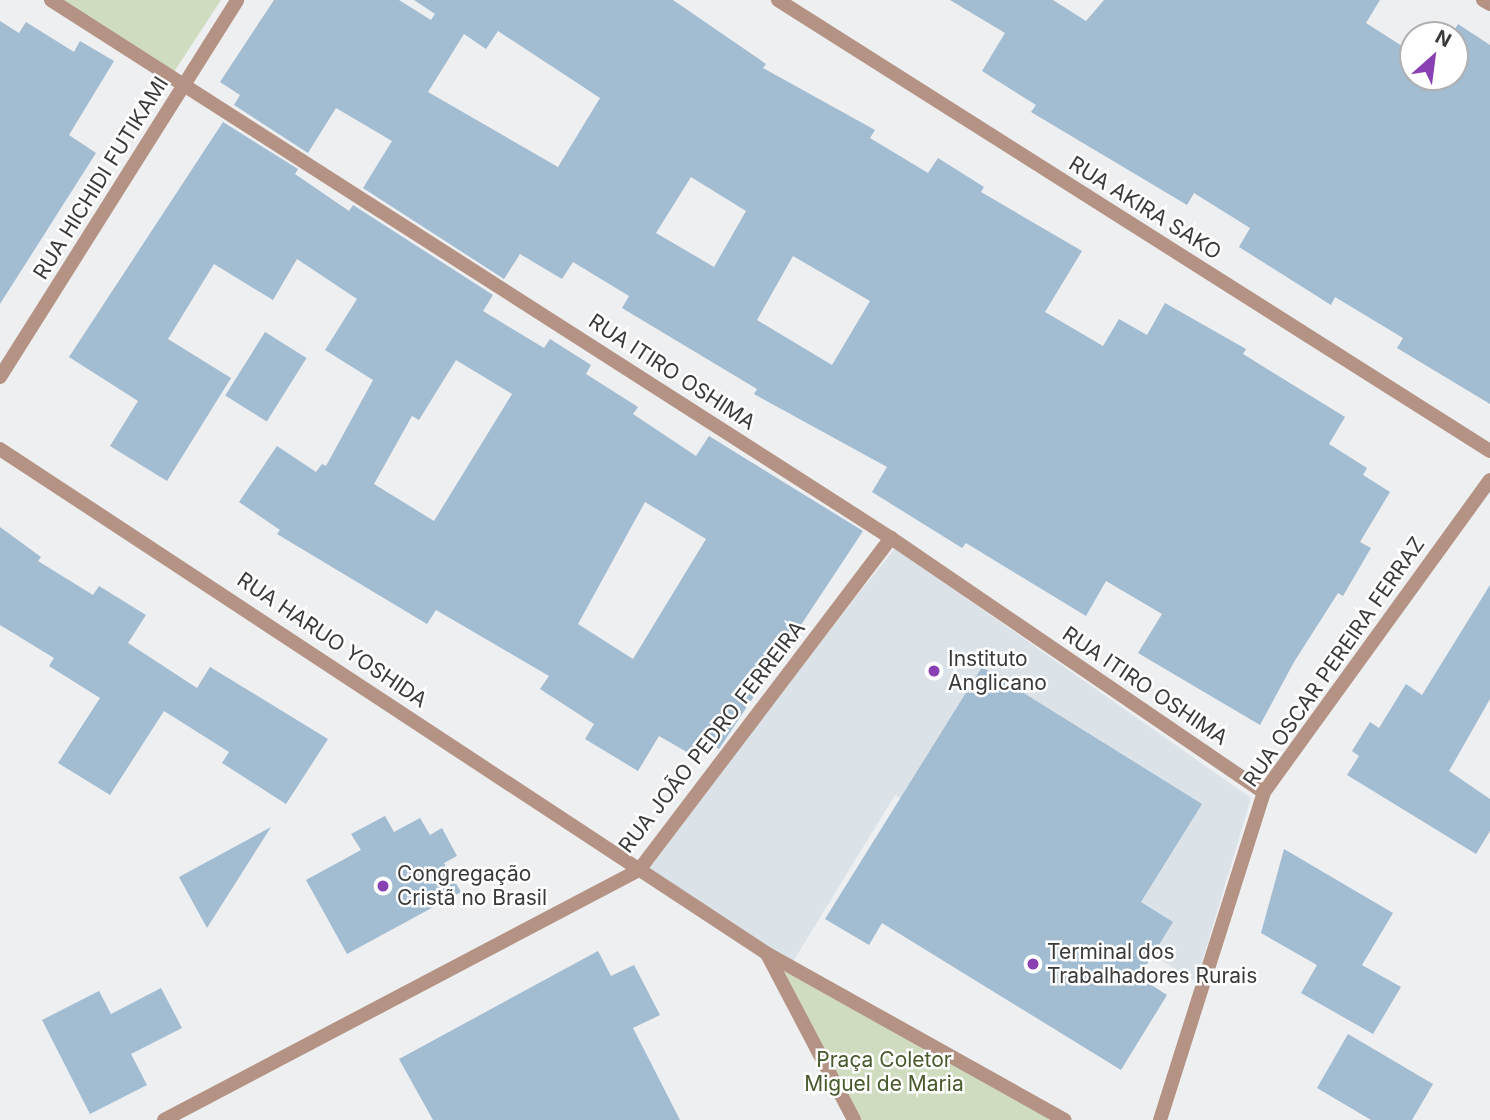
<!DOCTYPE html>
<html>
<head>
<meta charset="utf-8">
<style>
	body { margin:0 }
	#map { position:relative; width:1490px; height:1120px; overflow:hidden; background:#eeeff1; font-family:Inter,sans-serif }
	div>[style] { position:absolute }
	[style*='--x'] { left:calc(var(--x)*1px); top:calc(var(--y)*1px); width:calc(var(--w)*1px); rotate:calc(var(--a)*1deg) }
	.built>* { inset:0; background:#dbe3e8 }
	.green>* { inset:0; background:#d0dcc0 }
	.building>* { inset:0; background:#a2bcd2; transform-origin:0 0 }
	.street>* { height:14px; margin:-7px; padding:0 7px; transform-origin:7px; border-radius:7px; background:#b59384 }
	.dots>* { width:19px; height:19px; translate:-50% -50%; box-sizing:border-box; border:4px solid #fff; border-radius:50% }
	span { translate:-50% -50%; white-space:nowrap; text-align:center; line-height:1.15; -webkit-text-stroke:5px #fff; paint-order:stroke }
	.street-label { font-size:21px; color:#3a3a3b }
	.poi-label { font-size:21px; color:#3a3a3b }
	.left { translate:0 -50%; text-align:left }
	.park-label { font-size:21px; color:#48592b }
	.north { position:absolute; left:1399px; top:21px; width:70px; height:70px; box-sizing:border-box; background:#fff; border:2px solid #b0b0b1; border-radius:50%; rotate:28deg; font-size:19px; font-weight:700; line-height:28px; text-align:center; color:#3a3a3b }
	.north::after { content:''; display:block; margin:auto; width:24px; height:32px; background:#8940b3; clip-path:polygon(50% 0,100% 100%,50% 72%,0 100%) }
</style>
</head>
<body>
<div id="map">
	<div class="built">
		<i style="clip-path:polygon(895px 548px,1251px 798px,1196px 982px,895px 795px,791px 965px,639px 870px)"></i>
	</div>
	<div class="green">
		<i style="clip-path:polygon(50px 0,221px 0,172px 75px)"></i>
		<i style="clip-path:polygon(778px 960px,1065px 1120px,854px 1120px)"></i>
	</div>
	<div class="building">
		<i style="clip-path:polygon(evenodd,274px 0,399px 0,431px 20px,435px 14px,414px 0,673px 0,766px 64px,763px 68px,875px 130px,870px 138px,928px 173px,938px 158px,984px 187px,981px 192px,1082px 251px,1045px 312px,1103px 346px,1119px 319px,1147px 335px,1165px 303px,1246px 349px,1243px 354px,1345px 417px,1329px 444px,1367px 468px,1363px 475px,1390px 492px,1360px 542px,1371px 548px,1343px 596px,1338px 593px,1294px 662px,1260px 725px,1138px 653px,1162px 614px,1106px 581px,1086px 616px,966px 543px,962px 548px,872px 492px,887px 467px,754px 394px,757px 389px,622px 308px,629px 296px,573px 262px,562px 279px,520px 254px,504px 279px,363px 188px,392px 141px,336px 108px,308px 153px,234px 105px,240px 95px,220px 82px,274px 0,498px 31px,600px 98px,558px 167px,428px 92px,464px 34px,486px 49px,498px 31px,274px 0,691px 177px,746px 211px,714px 267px,656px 233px,691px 177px,274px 0,793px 256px,870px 301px,832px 365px,757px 320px,793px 256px)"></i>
		<i style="clip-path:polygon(950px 0,1053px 0,1086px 21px,1104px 0,1380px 0,1366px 23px,1413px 53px,1413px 77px,1455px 77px,1455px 35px,1451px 35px,1458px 24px,1490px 45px,1490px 404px,1397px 348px,1403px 338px,1335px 297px,1331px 305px,1239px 247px,1250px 228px,1194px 193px,1187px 205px,1031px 112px,1036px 105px,982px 71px,1005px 33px)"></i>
		<i style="clip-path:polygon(0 21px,19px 33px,26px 22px,74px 52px,80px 41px,114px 61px,69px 135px,96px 153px,0 304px)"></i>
		<i style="clip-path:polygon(evenodd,223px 122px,298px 169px,295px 174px,349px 211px,353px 205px,493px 295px,483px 311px,544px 348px,550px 339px,591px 365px,586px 374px,638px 407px,633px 414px,696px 456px,709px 436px,863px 531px,719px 749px,709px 743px,699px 759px,659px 736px,638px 771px,585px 739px,594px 724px,540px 689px,549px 676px,436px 610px,427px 624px,277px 534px,280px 530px,239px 502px,277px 446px,316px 472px,322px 464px,326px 466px,373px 380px,325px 350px,357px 299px,297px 259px,273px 300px,214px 264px,168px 339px,231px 378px,167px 481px,110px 446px,138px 401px,69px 357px,223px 122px,456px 360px,512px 394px,434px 521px,374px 484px,412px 416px,419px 420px,456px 360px,223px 122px,645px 502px,706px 539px,633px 659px,578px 624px,645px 502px)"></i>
		<i style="left:265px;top:332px;width:49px;height:75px;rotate:32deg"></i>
		<i style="clip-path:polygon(0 527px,41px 557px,38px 561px,93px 595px,99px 586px,146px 615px,128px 643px,197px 688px,210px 667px,328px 739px,286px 804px,222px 763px,229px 752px,164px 711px,110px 795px,58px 763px,100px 698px,49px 666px,54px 658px,0 625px)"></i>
		<i style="clip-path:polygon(1490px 585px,1490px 699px,1449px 771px,1490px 799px,1490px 831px,1476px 854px,1347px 775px,1359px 756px,1352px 751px,1370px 722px,1379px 728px,1406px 684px,1422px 695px)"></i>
		<i style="clip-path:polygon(982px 667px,1202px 804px,1141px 902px,1173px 922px,1139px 977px,1167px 995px,1121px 1070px,882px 923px,869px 945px,825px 919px)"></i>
		<i style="clip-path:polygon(385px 816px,394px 832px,420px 818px,430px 835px,442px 828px,457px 856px,444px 863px,461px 892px,347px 954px,306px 880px,361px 850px,351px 834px)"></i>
		<i style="clip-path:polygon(271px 827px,207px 928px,179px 877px)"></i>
		<i style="clip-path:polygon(1284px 849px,1393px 913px,1362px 965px,1401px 987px,1373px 1034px,1301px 993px,1317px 965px,1261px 933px)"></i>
		<i style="clip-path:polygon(598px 951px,611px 976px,634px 965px,660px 1015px,633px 1028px,680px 1120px,433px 1120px,399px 1059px)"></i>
		<i style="clip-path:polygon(161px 988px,182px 1028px,131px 1054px,147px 1085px,90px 1114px,42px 1020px,99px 991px,111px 1014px)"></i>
		<i style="clip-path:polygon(1348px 1034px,1433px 1084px,1412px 1120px,1371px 1120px,1317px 1088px)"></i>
	</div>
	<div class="street">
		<i style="--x:51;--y:0;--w:998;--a:32.64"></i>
		<i style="--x:891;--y:538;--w:451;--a:34.3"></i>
		<i style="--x:778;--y:0;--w:843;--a:32.35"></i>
		<i style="--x:1483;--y:0;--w:8;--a:30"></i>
		<i style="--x:0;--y:377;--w:445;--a:-57.8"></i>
		<i style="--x:0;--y:449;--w:917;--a:33.34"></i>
		<i style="--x:766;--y:953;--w:342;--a:29.2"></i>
		<i style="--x:767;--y:954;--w:187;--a:62.3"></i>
		<i style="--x:164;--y:1120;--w:537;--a:-27.76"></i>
		<i style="--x:639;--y:870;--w:417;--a:-52.8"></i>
		<i style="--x:1160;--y:1120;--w:344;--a:-72.4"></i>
		<i style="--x:1264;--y:792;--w:385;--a:-54.1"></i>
	</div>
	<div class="dots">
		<i style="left:934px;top:671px;background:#8940b3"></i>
		<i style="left:383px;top:886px;background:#8940b3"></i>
		<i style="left:1033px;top:964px;background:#8940b3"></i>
	</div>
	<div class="street-label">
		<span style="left:101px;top:178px;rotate:-58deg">RUA HICHIDI FUTIKAMI</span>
		<span style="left:1145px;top:208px;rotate:32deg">RUA AKIRA SAKO</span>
		<span style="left:672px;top:372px;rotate:33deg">RUA ITIRO OSHIMA</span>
		<span style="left:332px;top:640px;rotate:34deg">RUA HARUO YOSHIDA</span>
		<span style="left:1334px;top:662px;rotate:-55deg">RUA OSCAR PEREIRA FERRAZ</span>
		<span style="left:1145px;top:686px;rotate:34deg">RUA ITIRO OSHIMA</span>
		<span style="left:712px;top:737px;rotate:-52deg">RUA JOÃO PEDRO FERREIRA</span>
	</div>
	<div class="poi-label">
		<span class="left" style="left:948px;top:671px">Instituto<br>Anglicano</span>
		<span class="left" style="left:397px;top:886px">Congregação<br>Cristã no Brasil</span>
		<span class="left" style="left:1047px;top:964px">Terminal dos<br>Trabalhadores Rurais</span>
	</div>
	<div class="park-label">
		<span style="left:884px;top:1072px">Praça Coletor<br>Miguel de Maria</span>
	</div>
	<div class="north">N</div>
</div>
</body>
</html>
